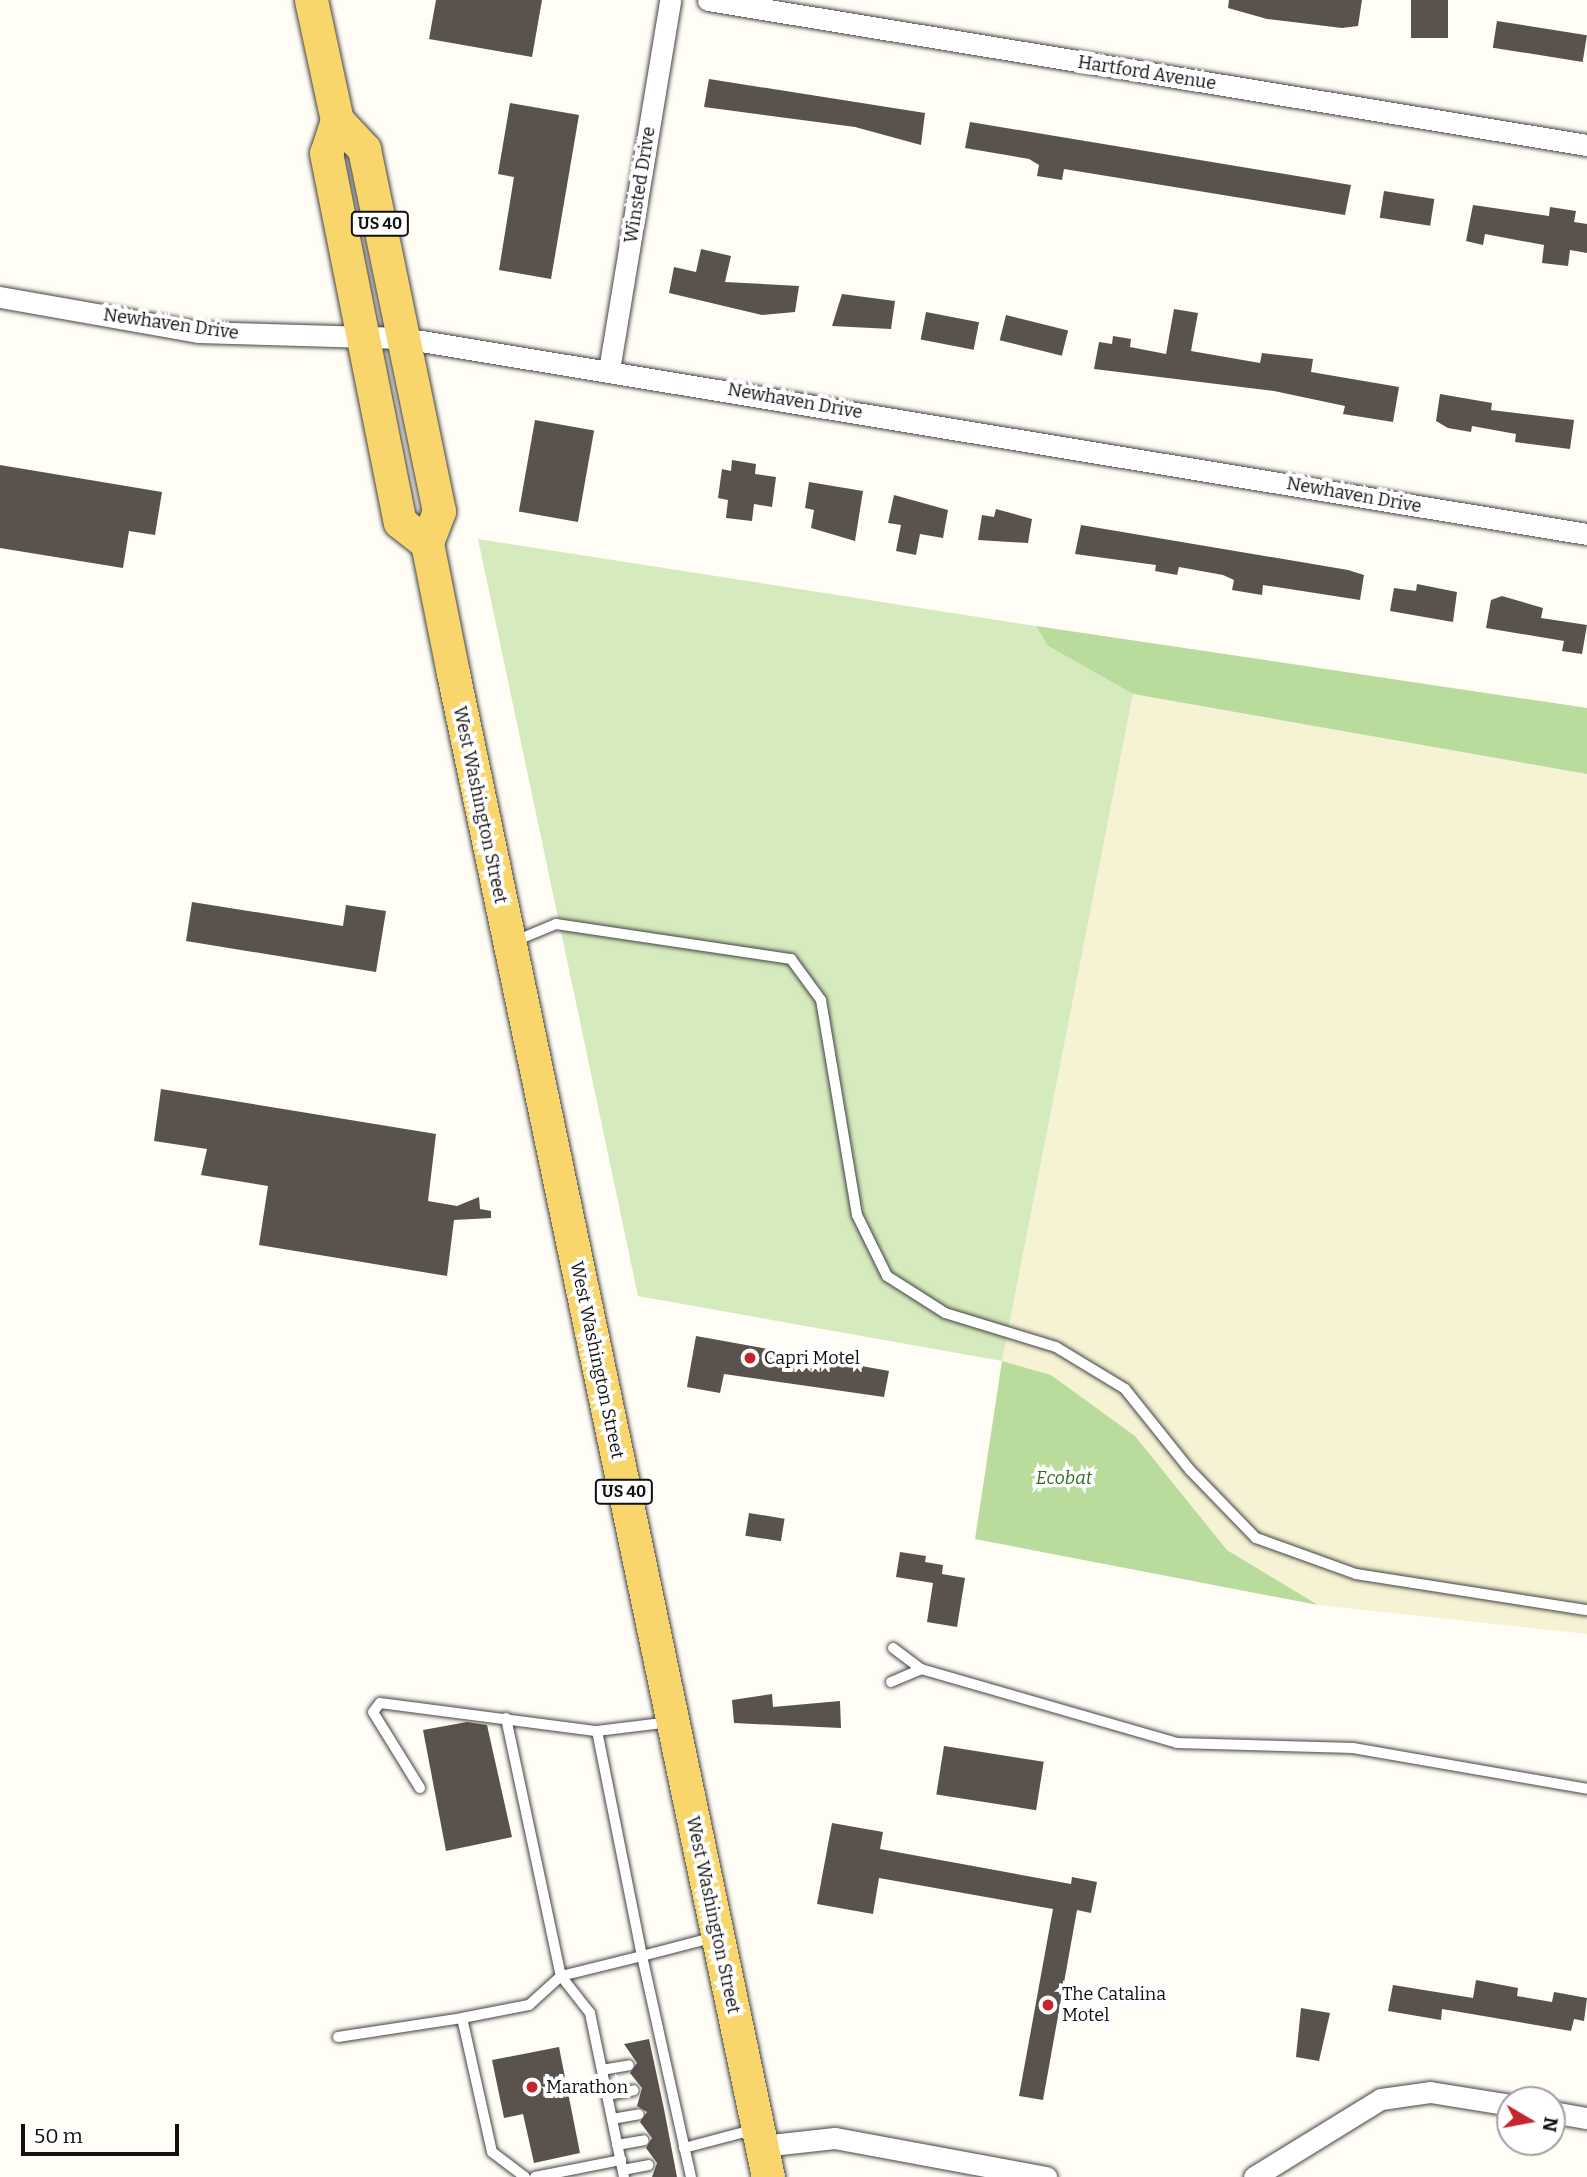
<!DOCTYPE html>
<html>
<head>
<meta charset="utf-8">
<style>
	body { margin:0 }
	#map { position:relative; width:1587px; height:2177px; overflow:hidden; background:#fffdf5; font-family:Bitter,serif }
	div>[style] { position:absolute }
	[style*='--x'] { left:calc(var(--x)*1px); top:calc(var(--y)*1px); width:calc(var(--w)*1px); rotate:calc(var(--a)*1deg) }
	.farmland>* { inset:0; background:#f6f3d4 }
	.green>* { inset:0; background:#d5ebbd }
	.forest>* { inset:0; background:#b9dc9c }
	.building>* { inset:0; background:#5a524d; transform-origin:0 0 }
	.roads { filter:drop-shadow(0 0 2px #444) drop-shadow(0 0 2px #444) }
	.lane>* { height:10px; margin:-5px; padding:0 5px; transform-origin:5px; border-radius:5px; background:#fff }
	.street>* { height:21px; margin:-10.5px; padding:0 10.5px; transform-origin:10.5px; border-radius:10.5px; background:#fff }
	.primary>* { height:33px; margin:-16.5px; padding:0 16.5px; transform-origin:16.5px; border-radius:16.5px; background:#f9d66b }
	.dots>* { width:19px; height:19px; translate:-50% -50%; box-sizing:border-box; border:4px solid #fff; border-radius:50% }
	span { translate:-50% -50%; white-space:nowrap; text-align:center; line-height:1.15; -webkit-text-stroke:7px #fff; paint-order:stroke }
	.shield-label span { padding:2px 5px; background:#fff; border:2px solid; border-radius:5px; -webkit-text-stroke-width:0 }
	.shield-label { font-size:16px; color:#111; font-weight:700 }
	.street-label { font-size:18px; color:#111 }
	.poi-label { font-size:18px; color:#111 }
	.left { translate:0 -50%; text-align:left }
	.park-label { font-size:18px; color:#2f6b1f; font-style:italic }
	.north { position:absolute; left:1496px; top:2086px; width:70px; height:70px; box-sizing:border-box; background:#fff; border:2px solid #a0a0a0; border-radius:50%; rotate:100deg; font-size:19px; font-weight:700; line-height:28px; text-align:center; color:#111 }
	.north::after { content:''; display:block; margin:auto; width:24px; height:32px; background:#c4262e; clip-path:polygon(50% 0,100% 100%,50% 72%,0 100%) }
	.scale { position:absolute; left:21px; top:2124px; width:158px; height:32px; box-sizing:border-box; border:4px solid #111; border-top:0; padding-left:9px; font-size:21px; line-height:24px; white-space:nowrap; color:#111; -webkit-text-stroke:5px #fff; paint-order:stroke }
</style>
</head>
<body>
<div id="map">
	<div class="farmland">
		<i style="clip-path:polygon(1133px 694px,1587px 774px,1587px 1634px,1318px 1605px,1227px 1550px,1135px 1436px,1051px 1375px,1002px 1361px)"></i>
	</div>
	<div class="green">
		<i style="clip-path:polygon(478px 539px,1036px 626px,1048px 646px,1133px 694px,1002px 1361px,638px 1296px)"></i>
	</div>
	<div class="forest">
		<i style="clip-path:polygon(1036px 626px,1587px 708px,1587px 774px,1133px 694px,1048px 646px)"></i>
		<i style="clip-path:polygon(1002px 1361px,1051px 1375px,1135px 1436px,1227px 1550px,1318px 1605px,975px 1539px)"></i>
	</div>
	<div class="building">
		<i style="clip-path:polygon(436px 0,542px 0,532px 57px,429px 39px)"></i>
		<i style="clip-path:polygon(1229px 0,1362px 0,1358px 26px,1342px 28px,1267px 19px,1228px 8px)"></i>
		<i style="left:1411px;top:0;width:37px;height:38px"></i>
		<i style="left:1497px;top:21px;width:91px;height:27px;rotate:9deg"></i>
		<i style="clip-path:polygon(709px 79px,925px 113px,921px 145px,855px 127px,704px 107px)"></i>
		<i style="clip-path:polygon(510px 103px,579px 115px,551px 279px,499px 270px,514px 177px,498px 174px)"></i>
		<i style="clip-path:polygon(970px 122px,1351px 185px,1345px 215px,1064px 169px,1062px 180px,1037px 176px,1039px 165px,1029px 159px,965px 148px)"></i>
		<i style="left:1384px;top:191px;width:51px;height:27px;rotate:9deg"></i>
		<i style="clip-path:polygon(1473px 205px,1549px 216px,1550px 207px,1576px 211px,1574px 222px,1587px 224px,1587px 253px,1570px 250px,1568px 266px,1542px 263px,1544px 245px,1485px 234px,1483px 245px,1466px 241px)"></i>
		<i style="clip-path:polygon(701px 249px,731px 256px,725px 282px,799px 286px,795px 312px,762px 315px,669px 293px,674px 267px,696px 272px)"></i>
		<i style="clip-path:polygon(842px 294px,895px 301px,891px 329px,832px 326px)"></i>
		<i style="clip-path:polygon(1174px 309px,1198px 313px,1191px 351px,1260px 363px,1262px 353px,1313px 359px,1311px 372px,1399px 387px,1393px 422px,1343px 414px,1345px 406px,1274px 391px,1094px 369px,1099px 342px,1112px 344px,1113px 336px,1131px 339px,1130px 347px,1166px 354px)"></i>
		<i style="left:926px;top:312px;width:54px;height:28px;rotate:11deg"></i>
		<i style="left:1006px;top:315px;width:64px;height:26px;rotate:14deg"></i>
		<i style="clip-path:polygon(1440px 394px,1492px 403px,1491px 410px,1574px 420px,1570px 449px,1515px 442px,1516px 434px,1472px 426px,1471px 432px,1448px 428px,1436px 421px)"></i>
		<i style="left:535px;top:420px;width:60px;height:93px;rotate:10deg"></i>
		<i style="clip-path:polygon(732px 460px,756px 464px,755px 474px,776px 477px,772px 507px,754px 504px,752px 521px,726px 518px,728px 500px,718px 498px,722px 469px,731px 471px)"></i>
		<i style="clip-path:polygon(0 465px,162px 492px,155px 535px,129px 531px,123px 568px,0 548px)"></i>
		<i style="clip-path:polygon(809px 482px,863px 491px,855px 541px,811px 528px,814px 510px,805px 508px)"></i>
		<i style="clip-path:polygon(894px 495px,948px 510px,943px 538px,920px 534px,916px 555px,896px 551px,901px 525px,888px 523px)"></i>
		<i style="clip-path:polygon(996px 509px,1032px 519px,1028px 543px,978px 540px,982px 515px,994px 517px)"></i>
		<i style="clip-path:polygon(1081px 525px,1348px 570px,1364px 575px,1360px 600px,1263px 585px,1262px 595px,1232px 590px,1234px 580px,1223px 575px,1179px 567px,1177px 575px,1155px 571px,1156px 565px,1075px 554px)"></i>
		<i style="clip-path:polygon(1417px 584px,1457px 592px,1453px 622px,1390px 611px,1394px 588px,1416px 591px)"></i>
		<i style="clip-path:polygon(1502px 596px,1543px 608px,1541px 618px,1587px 625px,1582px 654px,1562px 651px,1564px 641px,1486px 628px,1491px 600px)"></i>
		<i style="clip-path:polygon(192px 902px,343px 926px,346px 905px,386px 911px,376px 972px,186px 941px)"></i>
		<i style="clip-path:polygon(161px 1089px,436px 1134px,428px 1201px,457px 1206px,479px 1197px,480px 1209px,491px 1211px,491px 1218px,454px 1220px,447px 1276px,259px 1245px,268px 1186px,201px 1175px,207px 1149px,154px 1141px)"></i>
		<i style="clip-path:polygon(696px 1336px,889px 1371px,884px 1397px,724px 1374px,720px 1393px,687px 1387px)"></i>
		<i style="left:749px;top:1513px;width:36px;height:23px;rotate:9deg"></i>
		<i style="clip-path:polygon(900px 1552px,926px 1556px,925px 1562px,943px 1565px,942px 1574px,965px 1578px,957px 1627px,927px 1622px,933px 1583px,896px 1577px)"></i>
		<i style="clip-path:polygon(772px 1694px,773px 1707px,840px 1701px,841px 1728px,734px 1723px,732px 1700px)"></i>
		<i style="clip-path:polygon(467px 1722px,487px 1725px,512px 1837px,446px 1851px,423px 1730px)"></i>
		<i style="left:944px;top:1746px;width:101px;height:49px;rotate:9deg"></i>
		<i style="clip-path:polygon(832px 1823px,883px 1832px,880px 1849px,1071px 1884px,1072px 1877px,1097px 1882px,1091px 1913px,1077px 1910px,1043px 2100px,1019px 2096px,1053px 1909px,879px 1878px,873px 1914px,817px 1904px)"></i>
		<i style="clip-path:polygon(1476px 1980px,1518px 1988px,1517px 1996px,1552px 2002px,1554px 1992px,1587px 1998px,1584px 2021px,1574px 2019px,1571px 2031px,1442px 2009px,1441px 2020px,1388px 2011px,1393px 1985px,1473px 1998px)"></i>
		<i style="clip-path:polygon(1301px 2008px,1330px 2013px,1319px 2061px,1296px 2057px)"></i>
		<i style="clip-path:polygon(649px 2039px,664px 2109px,677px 2177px,652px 2177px,657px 2163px,646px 2148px,652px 2138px,640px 2122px,647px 2112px,637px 2106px,642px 2088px,630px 2073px,637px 2063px,624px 2044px)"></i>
		<i style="clip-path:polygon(559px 2047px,580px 2153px,534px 2163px,523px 2114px,504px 2118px,492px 2060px)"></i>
	</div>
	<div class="roads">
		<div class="lane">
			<i style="--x:515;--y:941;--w:44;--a:-22.5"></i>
			<i style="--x:556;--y:924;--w:238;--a:8.5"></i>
			<i style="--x:791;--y:959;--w:51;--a:53.8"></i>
			<i style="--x:821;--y:1000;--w:218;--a:80.5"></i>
			<i style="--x:857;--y:1215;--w:68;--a:63.8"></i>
			<i style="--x:887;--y:1276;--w:69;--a:32.5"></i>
			<i style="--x:945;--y:1313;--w:116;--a:17"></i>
			<i style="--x:1056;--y:1347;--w:81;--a:31.3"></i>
			<i style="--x:1125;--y:1389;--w:104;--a:51.3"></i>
			<i style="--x:1190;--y:1470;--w:95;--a:45.9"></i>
			<i style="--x:1256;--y:1538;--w:106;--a:19.8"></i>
			<i style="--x:1356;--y:1574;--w:234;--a:8.9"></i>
			<i style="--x:921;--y:1669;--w:266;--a:16.1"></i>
			<i style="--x:1177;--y:1743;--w:176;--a:1.6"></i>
			<i style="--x:1353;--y:1748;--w:238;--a:9.9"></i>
			<i style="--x:891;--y:1682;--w:33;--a:-23"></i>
			<i style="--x:921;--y:1669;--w:35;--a:-143"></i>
			<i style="--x:506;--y:1718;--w:264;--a:78"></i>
			<i style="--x:561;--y:1976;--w:83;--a:-13.9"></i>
			<i style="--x:642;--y:1956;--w:229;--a:-101.3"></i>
			<i style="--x:597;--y:1731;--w:74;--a:-7"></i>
			<i style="--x:420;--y:1788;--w:89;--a:-121.7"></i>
			<i style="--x:373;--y:1712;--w:11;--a:-52"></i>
			<i style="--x:380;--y:1703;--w:219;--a:7.4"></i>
			<i style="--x:338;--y:2037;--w:125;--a:-8.7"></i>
			<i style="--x:602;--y:2070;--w:27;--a:-10"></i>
			<i style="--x:607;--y:2095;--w:27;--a:-10"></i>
			<i style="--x:612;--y:2119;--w:27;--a:-10"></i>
			<i style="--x:617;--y:2145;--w:27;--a:-10"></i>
			<i style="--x:684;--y:2148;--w:74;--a:-14.8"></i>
			<i style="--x:623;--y:2170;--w:26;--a:-11"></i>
			<i style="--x:525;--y:2177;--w:41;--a:-142.9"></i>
			<i style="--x:492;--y:2152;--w:137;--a:-102.6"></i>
			<i style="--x:462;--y:2018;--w:68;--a:-11"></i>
			<i style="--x:529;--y:2005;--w:43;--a:-42.2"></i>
			<i style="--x:561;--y:1976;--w:47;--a:51.9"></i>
			<i style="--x:590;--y:2013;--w:167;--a:78.3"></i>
			<i style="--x:535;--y:2177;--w:88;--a:-11.2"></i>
			<i style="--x:691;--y:2177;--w:226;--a:-102.5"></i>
			<i style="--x:642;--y:1956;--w:75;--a:-14.6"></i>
		</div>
		<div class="street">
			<i style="--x:708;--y:0;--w:891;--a:9.37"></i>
			<i style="--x:0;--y:297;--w:201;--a:10"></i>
			<i style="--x:198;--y:332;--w:205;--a:1.7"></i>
			<i style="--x:403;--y:338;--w:1200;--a:9.4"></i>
			<i style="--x:609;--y:370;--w:375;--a:-80.6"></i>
			<i style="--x:1552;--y:2112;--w:36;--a:10"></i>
			<i style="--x:762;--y:2146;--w:73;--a:-6.3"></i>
			<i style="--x:835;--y:2138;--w:215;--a:10.5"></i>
			<i style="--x:1254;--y:2177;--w:149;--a:-31.6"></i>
			<i style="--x:1381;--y:2099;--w:49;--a:-8.1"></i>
			<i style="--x:1430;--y:2092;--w:81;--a:9.2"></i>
		</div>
		<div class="primary">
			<i style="--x:311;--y:0;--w:123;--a:77.8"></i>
			<i style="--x:337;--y:120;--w:35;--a:108"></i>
			<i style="--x:326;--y:153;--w:376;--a:78.7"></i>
			<i style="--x:400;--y:522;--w:34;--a:38"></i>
			<i style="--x:337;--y:120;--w:40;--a:47"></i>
			<i style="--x:364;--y:149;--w:370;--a:78.3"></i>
			<i style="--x:439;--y:511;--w:34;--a:111"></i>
			<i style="--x:427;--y:543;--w:133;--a:78.7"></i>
			<i style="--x:453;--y:673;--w:1537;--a:78.17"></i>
		</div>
	</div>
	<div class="dots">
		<i style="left:750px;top:1358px;background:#c4262e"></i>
		<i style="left:1048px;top:2005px;background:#c4262e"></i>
		<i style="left:532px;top:2087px;background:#c4262e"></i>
	</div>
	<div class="shield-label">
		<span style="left:380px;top:224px">US 40</span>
		<span style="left:624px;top:1492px">US 40</span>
	</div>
	<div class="street-label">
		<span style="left:1147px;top:73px;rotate:9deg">Hartford Avenue</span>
		<span style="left:640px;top:185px;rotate:-81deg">Winsted Drive</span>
		<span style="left:171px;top:324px;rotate:8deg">Newhaven Drive</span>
		<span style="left:795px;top:401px;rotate:10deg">Newhaven Drive</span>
		<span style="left:1354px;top:495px;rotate:10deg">Newhaven Drive</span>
		<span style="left:480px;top:805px;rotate:78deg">West Washington Street</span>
		<span style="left:597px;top:1360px;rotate:78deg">West Washington Street</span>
		<span style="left:713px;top:1915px;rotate:78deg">West Washington Street</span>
	</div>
	<div class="poi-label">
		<span class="left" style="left:764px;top:1358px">Capri Motel</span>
		<span class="left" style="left:1062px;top:2005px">The Catalina<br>Motel</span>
		<span class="left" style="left:546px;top:2087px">Marathon</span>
	</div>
	<div class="park-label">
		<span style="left:1064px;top:1478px">Ecobat</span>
	</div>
	<div class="north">N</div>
	<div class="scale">50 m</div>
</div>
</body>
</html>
